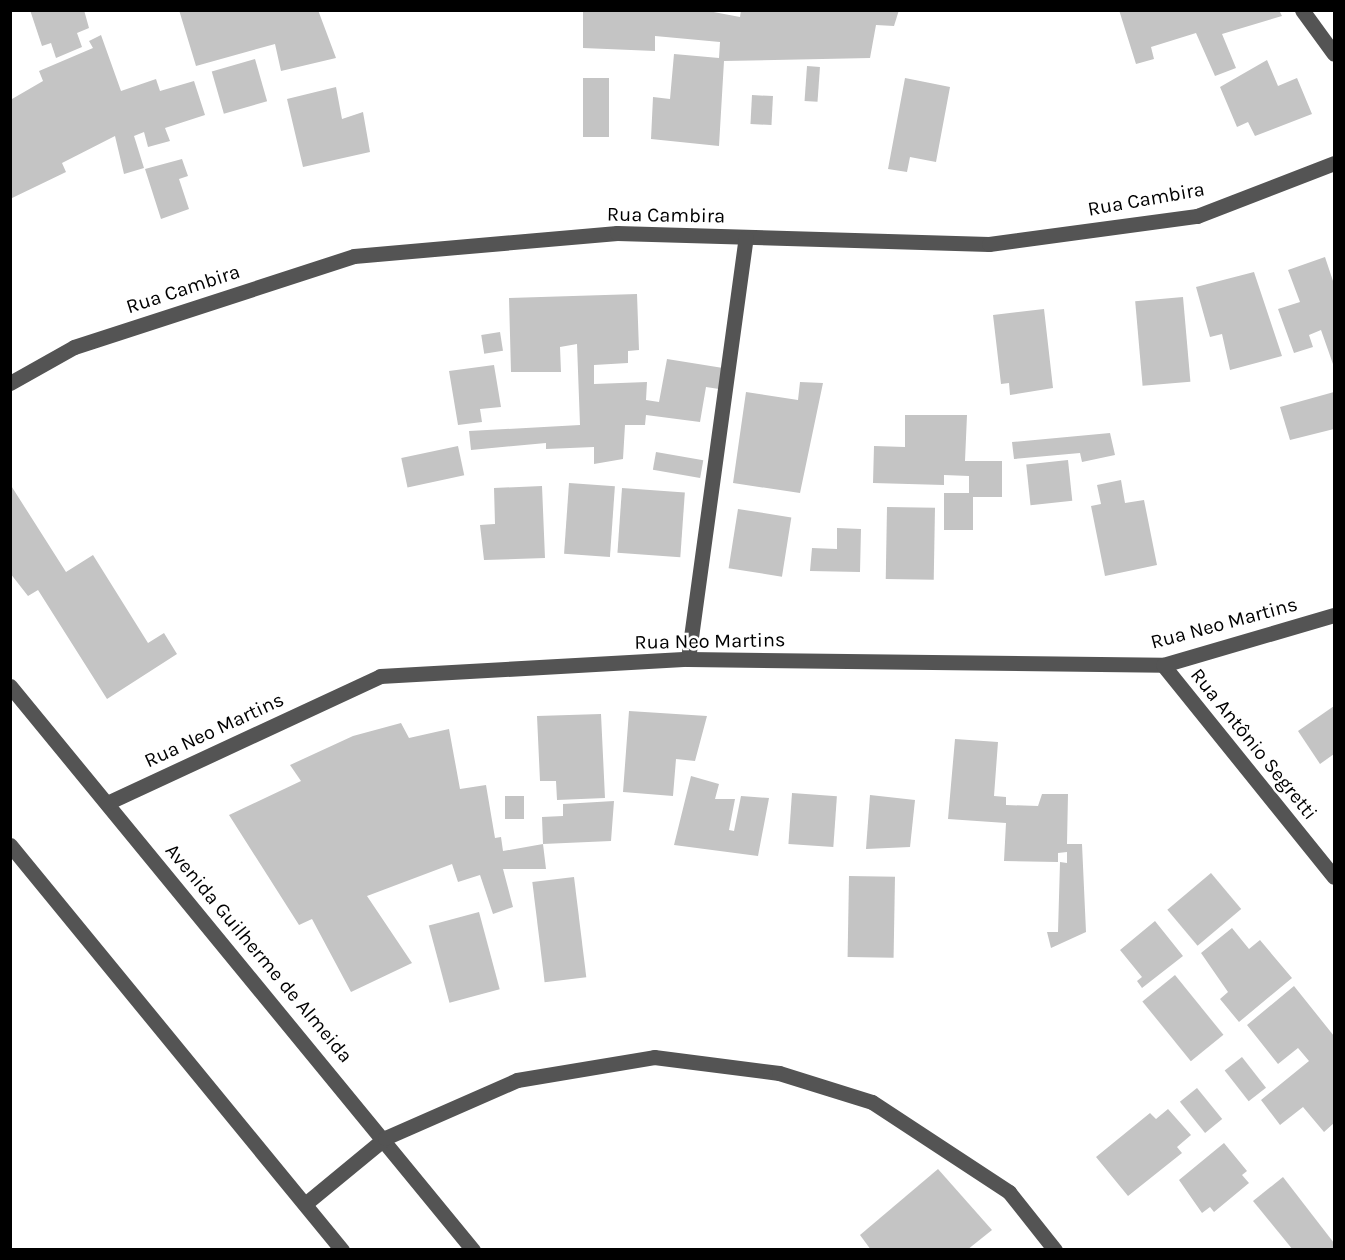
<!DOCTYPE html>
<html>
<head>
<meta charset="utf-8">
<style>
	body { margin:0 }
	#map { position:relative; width:1345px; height:1260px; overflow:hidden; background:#fff; font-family:Karla,sans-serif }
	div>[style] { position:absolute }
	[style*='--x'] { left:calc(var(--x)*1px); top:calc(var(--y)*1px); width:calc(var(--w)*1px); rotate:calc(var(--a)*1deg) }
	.building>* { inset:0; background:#c4c4c4; transform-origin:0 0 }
	.minor>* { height:15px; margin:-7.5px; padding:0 7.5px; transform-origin:7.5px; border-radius:7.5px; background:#545454 }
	span { translate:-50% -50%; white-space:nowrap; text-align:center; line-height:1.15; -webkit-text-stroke:5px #fff; paint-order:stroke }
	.street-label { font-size:20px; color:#000 }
	.frame { position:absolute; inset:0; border:12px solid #000; pointer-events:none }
</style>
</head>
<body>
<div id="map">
	<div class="building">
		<i style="clip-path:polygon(30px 10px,84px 10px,89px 28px,77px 33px,82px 47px,56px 58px,51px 43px,42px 46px)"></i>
		<i style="clip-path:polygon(179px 10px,318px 10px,336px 58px,281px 71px,275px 44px,196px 66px)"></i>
		<i style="clip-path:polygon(583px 10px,703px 10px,740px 17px,741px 10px,899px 10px,894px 26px,876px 25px,870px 58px,724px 61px,719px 146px,651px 139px,653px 97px,670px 99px,674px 54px,719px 58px,720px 42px,655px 36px,655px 51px,583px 48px)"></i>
		<i style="clip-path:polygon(1119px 10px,1279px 10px,1282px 16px,1222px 34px,1236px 68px,1215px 76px,1196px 33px,1151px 47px,1154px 59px,1136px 64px)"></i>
		<i style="clip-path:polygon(101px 35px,121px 91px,156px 79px,160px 91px,194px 81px,205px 115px,165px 128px,170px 141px,148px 147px,144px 132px,134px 136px,144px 168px,124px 174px,115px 136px,62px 163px,66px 172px,10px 199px,12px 99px,43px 81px,39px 71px,93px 48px,89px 41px)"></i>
		<i style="left:255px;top:59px;width:44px;height:45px;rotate:74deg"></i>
		<i style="clip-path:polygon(1267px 60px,1278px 86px,1297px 78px,1312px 114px,1255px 136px,1248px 122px,1237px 127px,1220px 87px)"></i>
		<i style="left:807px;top:66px;width:13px;height:35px;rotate:4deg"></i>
		<i style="left:583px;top:78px;width:26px;height:59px"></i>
		<i style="clip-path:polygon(905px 78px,950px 87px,936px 162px,910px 157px,907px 172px,888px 169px)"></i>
		<i style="clip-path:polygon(336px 87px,342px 119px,363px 112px,370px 152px,303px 167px,287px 99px)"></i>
		<i style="left:752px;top:95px;width:21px;height:29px;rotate:3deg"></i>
		<i style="clip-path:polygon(182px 159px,188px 176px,179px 179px,189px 209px,161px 219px,145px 169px)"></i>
		<i style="clip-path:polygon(1325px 257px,1334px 284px,1334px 367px,1321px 330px,1309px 335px,1313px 347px,1294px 353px,1278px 309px,1300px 302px,1288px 270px)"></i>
		<i style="clip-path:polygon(1254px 272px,1282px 356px,1230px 370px,1222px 334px,1210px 337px,1196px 287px)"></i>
		<i style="clip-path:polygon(637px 294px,639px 350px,628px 351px,628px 363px,594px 365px,594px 384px,647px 382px,646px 400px,659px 402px,667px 359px,723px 368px,719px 389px,706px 387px,700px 422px,646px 415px,645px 425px,625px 425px,623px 459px,594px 464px,594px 447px,546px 449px,546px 443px,471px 450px,469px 431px,580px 425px,577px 344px,560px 347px,561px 372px,511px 372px,509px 298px)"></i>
		<i style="left:1183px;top:297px;width:85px;height:48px;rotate:85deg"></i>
		<i style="clip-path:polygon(1044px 309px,1053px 388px,1010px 395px,1009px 383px,1001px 384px,993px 315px)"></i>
		<i style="left:500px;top:332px;width:19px;height:19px;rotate:81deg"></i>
		<i style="clip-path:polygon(494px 365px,501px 407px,480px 409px,482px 422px,458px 425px,449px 371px)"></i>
		<i style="clip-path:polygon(800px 382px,823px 383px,800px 493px,733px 483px,746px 392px,798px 400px)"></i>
		<i style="clip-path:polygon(1334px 392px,1334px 429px,1290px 440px,1280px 407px)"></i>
		<i style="clip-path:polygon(905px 415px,967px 415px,965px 461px,1002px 461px,1002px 497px,973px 497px,973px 530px,944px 530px,944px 493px,969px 493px,969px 476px,944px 475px,944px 485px,873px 483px,874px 446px,905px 447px)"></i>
		<i style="clip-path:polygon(1110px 433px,1115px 455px,1082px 462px,1080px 453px,1014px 459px,1012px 442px)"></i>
		<i style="left:458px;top:446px;width:30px;height:58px;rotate:78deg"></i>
		<i style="left:656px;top:452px;width:48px;height:18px;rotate:10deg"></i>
		<i style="left:1068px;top:460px;width:41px;height:42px;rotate:84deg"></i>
		<i style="clip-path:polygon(1121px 480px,1125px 503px,1144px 500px,1157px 565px,1105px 576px,1091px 506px,1101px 504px,1097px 485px)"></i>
		<i style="left:569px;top:483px;width:46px;height:71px;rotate:4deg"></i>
		<i style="clip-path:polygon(10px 484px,66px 572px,93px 555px,148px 643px,164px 633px,177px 654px,107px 699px,38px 590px,28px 596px,10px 573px)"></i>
		<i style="clip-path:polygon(542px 486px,545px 558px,484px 560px,480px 525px,495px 524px,494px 488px)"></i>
		<i style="left:622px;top:488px;width:63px;height:65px;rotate:4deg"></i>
		<i style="left:887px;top:507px;width:48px;height:72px;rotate:1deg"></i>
		<i style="left:738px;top:509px;width:54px;height:60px;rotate:9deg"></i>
		<i style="clip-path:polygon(837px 528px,861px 529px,860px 572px,810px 571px,812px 548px,837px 549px)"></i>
		<i style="clip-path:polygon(1334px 706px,1334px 754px,1320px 764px,1298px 731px)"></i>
		<i style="clip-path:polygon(629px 711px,707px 716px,695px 761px,676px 759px,673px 796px,623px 792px)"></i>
		<i style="clip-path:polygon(601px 714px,605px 798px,557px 800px,556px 781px,540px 781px,537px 716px)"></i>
		<i style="clip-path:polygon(401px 723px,409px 738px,449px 729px,460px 789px,486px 785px,495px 838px,501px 837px,503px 851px,543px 844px,546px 869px,503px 869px,513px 907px,493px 914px,480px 875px,458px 882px,452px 864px,367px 896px,412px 963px,351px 992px,312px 919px,299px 925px,229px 815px,301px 781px,290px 765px,353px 736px)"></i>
		<i style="clip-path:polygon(955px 739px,998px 742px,994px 796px,1006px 797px,1006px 805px,1038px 806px,1042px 794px,1068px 794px,1067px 844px,1082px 844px,1086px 932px,1051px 948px,1047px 932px,1058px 932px,1060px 862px,1067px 863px,1067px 852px,1058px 853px,1058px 862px,1004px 861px,1006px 823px,948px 819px)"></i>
		<i style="clip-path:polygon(691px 776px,719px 784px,715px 799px,735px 799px,729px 830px,734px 831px,741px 796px,769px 798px,758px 856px,674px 845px)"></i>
		<i style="left:792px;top:793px;width:45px;height:51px;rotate:4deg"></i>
		<i style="clip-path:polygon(870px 795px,915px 800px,910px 847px,866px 849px)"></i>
		<i style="left:505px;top:796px;width:19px;height:23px"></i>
		<i style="clip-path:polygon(614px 801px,611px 841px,543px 844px,542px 817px,563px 816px,563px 804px)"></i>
		<i style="left:1211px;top:873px;width:47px;height:57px;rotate:50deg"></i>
		<i style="left:849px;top:876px;width:46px;height:81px;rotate:1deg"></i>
		<i style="left:574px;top:877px;width:101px;height:42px;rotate:83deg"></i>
		<i style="left:479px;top:912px;width:80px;height:52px;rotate:75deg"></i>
		<i style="clip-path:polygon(1155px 921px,1183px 956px,1142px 988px,1137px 981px,1142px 977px,1120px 950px)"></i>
		<i style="clip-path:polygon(1232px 928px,1249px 949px,1260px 940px,1292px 978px,1239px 1022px,1220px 999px,1228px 992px,1201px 953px)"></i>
		<i style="left:1175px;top:975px;width:77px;height:42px;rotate:51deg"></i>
		<i style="clip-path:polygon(1294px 986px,1334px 1036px,1334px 1123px,1324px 1132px,1303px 1107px,1280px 1125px,1261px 1100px,1309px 1061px,1298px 1048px,1278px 1064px,1247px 1025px)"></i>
		<i style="left:1242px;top:1057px;width:39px;height:22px;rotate:52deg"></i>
		<i style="left:1197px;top:1088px;width:40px;height:22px;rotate:51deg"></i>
		<i style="clip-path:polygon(1168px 1109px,1191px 1135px,1177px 1147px,1182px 1153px,1128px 1196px,1096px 1157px,1150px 1113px,1156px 1119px)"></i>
		<i style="clip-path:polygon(1224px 1143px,1247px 1171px,1242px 1175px,1249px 1183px,1214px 1212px,1210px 1207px,1202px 1213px,1179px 1180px)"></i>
		<i style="clip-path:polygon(938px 1169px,992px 1230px,967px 1250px,871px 1250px,860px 1235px)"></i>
		<i style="clip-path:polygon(1283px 1177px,1334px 1243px,1334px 1250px,1293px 1250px,1253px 1201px)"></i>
	</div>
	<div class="minor">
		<i style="--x:1302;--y:10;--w:54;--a:54"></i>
		<i style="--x:10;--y:383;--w:73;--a:-29.4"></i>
		<i style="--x:74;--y:347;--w:294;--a:-18"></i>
		<i style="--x:354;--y:256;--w:264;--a:-5"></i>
		<i style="--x:617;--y:233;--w:372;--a:1.7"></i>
		<i style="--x:989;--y:244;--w:210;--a:-7.7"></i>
		<i style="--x:1197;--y:216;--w:147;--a:-21.1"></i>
		<i style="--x:688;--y:659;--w:426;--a:-82.2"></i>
		<i style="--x:1163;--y:665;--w:272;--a:51.1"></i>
		<i style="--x:10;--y:686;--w:730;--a:50.62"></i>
		<i style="--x:107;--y:803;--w:301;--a:-24.9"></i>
		<i style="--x:380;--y:676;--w:308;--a:-3.2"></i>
		<i style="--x:688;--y:659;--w:475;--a:0.7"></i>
		<i style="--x:1163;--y:665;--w:178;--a:-16.3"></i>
		<i style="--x:10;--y:845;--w:524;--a:50.66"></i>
		<i style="--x:305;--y:1204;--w:104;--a:-39.5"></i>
		<i style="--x:385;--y:1138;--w:144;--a:-23.7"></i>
		<i style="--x:517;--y:1080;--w:139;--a:-9.5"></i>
		<i style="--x:654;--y:1057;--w:126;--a:7.3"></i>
		<i style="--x:779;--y:1073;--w:97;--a:17.3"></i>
		<i style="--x:872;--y:1102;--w:164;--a:33.3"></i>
		<i style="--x:1009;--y:1192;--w:74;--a:51.6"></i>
	</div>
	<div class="street-label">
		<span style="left:1146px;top:199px;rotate:-10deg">Rua Cambira</span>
		<span style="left:666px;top:215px;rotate:1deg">Rua Cambira</span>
		<span style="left:183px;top:289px;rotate:-18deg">Rua Cambira</span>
		<span style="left:1224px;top:623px;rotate:-15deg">Rua Neo Martins</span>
		<span style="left:710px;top:641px;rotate:-1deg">Rua Neo Martins</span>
		<span style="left:214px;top:730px;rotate:-25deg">Rua Neo Martins</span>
		<span style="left:1254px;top:744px;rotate:51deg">Rua Antônio Segretti</span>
		<span style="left:259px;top:953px;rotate:50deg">Avenida Guilherme de Almeida</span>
	</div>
	<div class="frame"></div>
</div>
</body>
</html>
